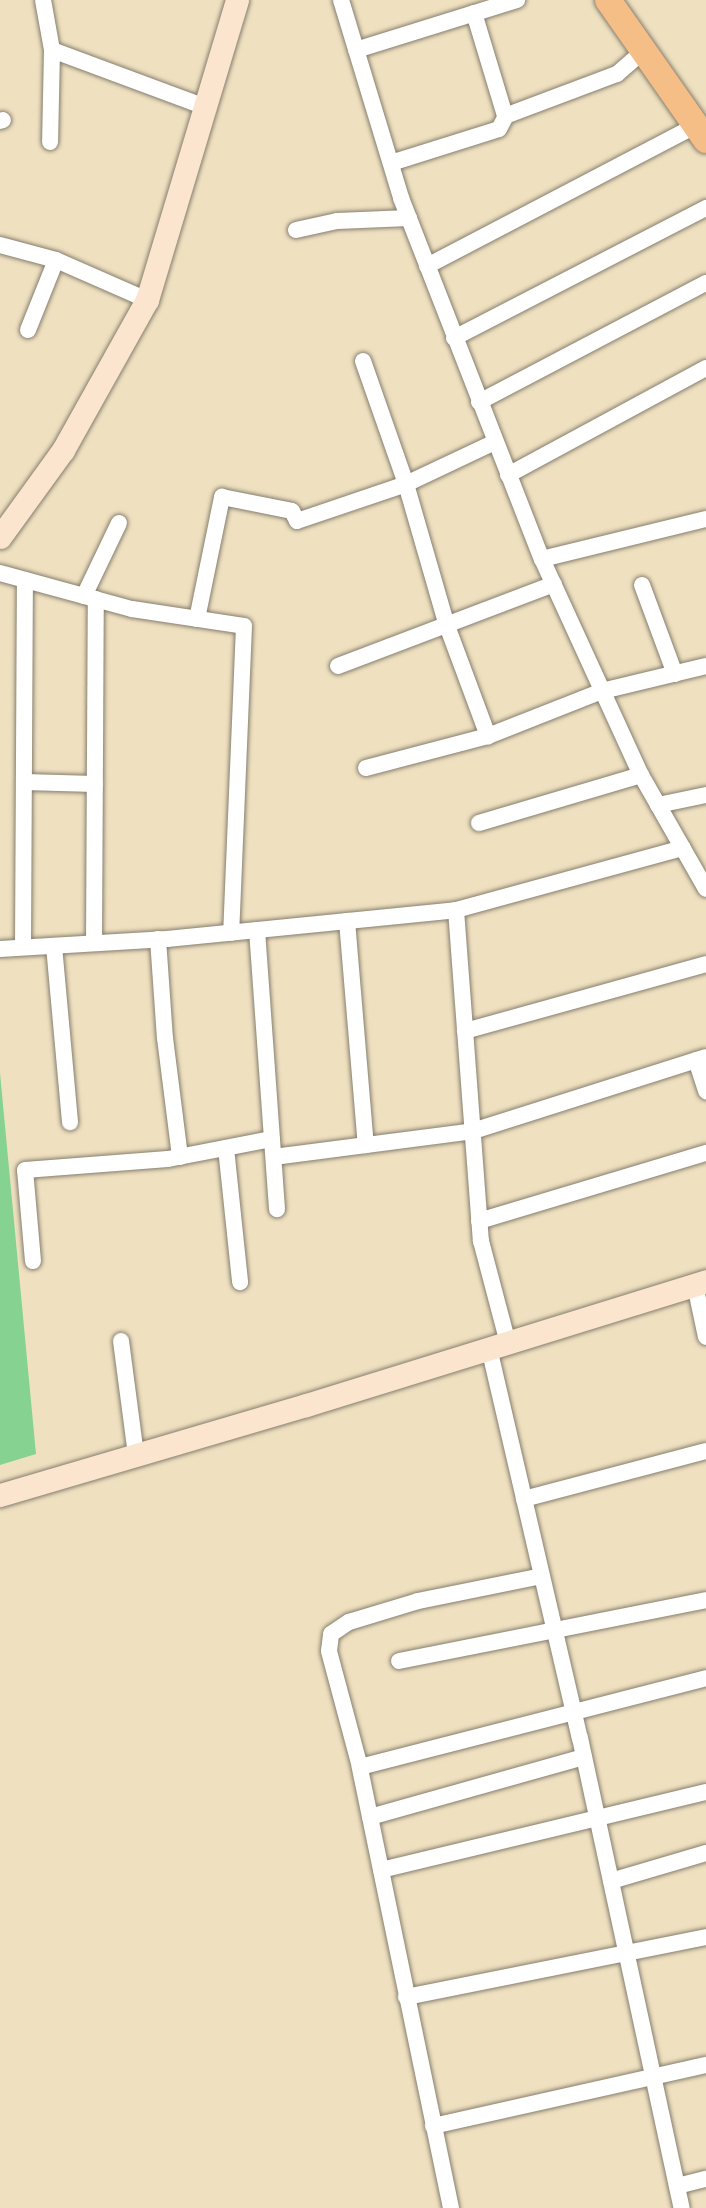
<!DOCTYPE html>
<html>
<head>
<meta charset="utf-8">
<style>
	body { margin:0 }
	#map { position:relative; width:706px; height:2208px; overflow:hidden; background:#efe1c0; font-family:"IM FELL English",serif }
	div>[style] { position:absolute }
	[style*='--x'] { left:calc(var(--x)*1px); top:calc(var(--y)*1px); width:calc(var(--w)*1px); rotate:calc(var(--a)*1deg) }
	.green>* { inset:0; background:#86d290 }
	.roads { filter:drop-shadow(0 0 2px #867e6e) drop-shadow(0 0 2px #867e6e) }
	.street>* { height:16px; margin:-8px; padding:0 8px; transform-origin:8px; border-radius:8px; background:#fff }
	.secondary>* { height:23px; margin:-11.5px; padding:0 11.5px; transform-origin:11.5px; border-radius:11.5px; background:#fbe5cf }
	.primary>* { height:26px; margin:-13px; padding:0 13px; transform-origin:13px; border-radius:13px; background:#f6be87 }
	span { translate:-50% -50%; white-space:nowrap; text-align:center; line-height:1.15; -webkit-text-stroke:5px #fcf5e5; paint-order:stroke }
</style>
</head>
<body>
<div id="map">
	<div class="green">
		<i style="clip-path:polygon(0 1073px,36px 1454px,0 1465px)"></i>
	</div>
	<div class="roads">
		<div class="street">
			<i style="--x:43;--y:0;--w:51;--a:79.8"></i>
			<i style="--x:52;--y:50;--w:92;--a:91.2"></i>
			<i style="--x:341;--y:0;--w:207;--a:73.1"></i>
			<i style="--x:401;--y:198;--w:388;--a:68.7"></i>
			<i style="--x:542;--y:559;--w:238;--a:65.4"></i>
			<i style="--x:641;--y:775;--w:131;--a:60.3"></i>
			<i style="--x:474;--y:13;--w:108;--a:73.2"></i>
			<i style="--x:505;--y:116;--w:120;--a:-20.6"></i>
			<i style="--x:617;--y:74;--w:35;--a:-41"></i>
			<i style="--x:52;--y:50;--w:163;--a:20.4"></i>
			<i style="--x:356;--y:50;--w:169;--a:-17.3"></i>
			<i style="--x:0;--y:121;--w:3;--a:-18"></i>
			<i style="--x:391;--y:163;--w:113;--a:-17.5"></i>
			<i style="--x:499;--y:129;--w:15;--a:-62"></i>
			<i style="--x:296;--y:230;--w:42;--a:-12.4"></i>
			<i style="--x:337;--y:221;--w:72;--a:-2.4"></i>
			<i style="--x:0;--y:245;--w:58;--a:15"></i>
			<i style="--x:56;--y:260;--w:99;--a:23.7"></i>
			<i style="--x:427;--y:266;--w:302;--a:-27.6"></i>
			<i style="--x:28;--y:330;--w:75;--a:-68.2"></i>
			<i style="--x:454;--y:338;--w:284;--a:-27.3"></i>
			<i style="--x:363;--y:361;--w:130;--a:70.7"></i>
			<i style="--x:406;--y:484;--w:145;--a:73.9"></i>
			<i style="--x:446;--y:623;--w:121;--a:69.6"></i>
			<i style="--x:479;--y:402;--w:256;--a:-27.7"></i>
			<i style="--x:508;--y:475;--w:225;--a:-28.4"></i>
			<i style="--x:542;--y:559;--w:169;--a:-13.7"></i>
			<i style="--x:0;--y:573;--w:137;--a:15.3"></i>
			<i style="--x:132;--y:609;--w:113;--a:8.6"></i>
			<i style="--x:244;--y:626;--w:307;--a:92.4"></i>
			<i style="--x:642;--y:585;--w:95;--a:69.7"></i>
			<i style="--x:84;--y:596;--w:81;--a:-64.4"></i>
			<i style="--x:197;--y:619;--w:125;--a:-78.4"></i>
			<i style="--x:222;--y:497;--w:71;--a:11.3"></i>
			<i style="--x:292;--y:511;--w:11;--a:63"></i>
			<i style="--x:297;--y:521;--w:115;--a:-18.7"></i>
			<i style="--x:406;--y:484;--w:98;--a:-25.3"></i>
			<i style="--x:338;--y:666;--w:231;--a:-20.8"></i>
			<i style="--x:366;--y:768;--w:126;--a:-14.7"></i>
			<i style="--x:488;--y:736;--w:123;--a:-21.5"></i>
			<i style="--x:602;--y:691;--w:107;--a:-13.5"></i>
			<i style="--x:24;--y:782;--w:71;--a:1.6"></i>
			<i style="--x:658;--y:805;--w:49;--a:-11.8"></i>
			<i style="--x:479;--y:823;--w:169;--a:-16.5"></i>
			<i style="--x:456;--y:910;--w:332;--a:85.7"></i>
			<i style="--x:481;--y:1241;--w:106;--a:75.2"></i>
			<i style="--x:347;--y:921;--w:225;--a:85.2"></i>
			<i style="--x:257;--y:930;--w:280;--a:85.9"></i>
			<i style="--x:158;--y:939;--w:99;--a:86"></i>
			<i style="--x:165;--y:1038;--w:120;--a:82.8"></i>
			<i style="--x:94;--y:943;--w:344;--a:-89.7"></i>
			<i style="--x:54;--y:946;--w:177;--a:84.8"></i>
			<i style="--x:23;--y:947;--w:367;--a:-89.7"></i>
			<i style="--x:0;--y:949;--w:167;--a:-3.4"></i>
			<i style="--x:167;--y:939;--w:290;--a:-5.7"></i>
			<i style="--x:456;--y:910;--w:235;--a:-15.3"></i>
			<i style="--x:465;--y:1031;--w:250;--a:-15.5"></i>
			<i style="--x:696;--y:1060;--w:33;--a:72"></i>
			<i style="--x:226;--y:1148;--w:135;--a:84"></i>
			<i style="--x:274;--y:1157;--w:201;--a:-7.4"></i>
			<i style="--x:473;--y:1131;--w:244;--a:-17.6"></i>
			<i style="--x:479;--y:1221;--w:237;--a:-16.7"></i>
			<i style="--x:33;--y:1261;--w:91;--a:-95"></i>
			<i style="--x:25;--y:1170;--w:143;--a:-4.4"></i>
			<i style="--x:168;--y:1159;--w:106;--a:-10.9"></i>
			<i style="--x:695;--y:1285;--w:53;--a:78.1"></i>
			<i style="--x:121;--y:1341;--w:115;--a:82.5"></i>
			<i style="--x:489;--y:1348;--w:400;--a:76.9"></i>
			<i style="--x:580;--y:1738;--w:481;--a:77.8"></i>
			<i style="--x:524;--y:1499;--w:188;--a:-14.8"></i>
			<i style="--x:399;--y:1661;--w:313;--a:-11.2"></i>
			<i style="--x:360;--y:1767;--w:357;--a:-14.4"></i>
			<i style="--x:370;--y:1817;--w:222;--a:-15.7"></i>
			<i style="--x:381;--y:1870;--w:334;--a:-13.5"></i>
			<i style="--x:611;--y:1881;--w:99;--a:-16.4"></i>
			<i style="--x:406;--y:1997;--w:306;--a:-11.3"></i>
			<i style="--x:433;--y:2126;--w:280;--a:-12.6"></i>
			<i style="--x:677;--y:2186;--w:30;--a:-14"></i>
			<i style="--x:451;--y:2208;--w:450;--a:-101.7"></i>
			<i style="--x:360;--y:1767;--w:120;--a:-105"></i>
			<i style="--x:329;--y:1651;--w:17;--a:-83"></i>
			<i style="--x:331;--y:1634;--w:22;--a:-34"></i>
			<i style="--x:349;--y:1622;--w:72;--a:-16.9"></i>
			<i style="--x:418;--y:1601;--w:126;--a:-11.4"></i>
		</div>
		<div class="secondary">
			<i style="--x:0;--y:537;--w:107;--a:-54.1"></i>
			<i style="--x:63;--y:450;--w:172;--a:-60.8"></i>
			<i style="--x:147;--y:300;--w:313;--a:-73.3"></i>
			<i style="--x:0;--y:1495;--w:319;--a:-16.4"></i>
			<i style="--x:306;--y:1405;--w:419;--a:-17.2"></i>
		</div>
		<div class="primary">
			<i style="--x:608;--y:0;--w:171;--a:55"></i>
		</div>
	</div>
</div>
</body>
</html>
